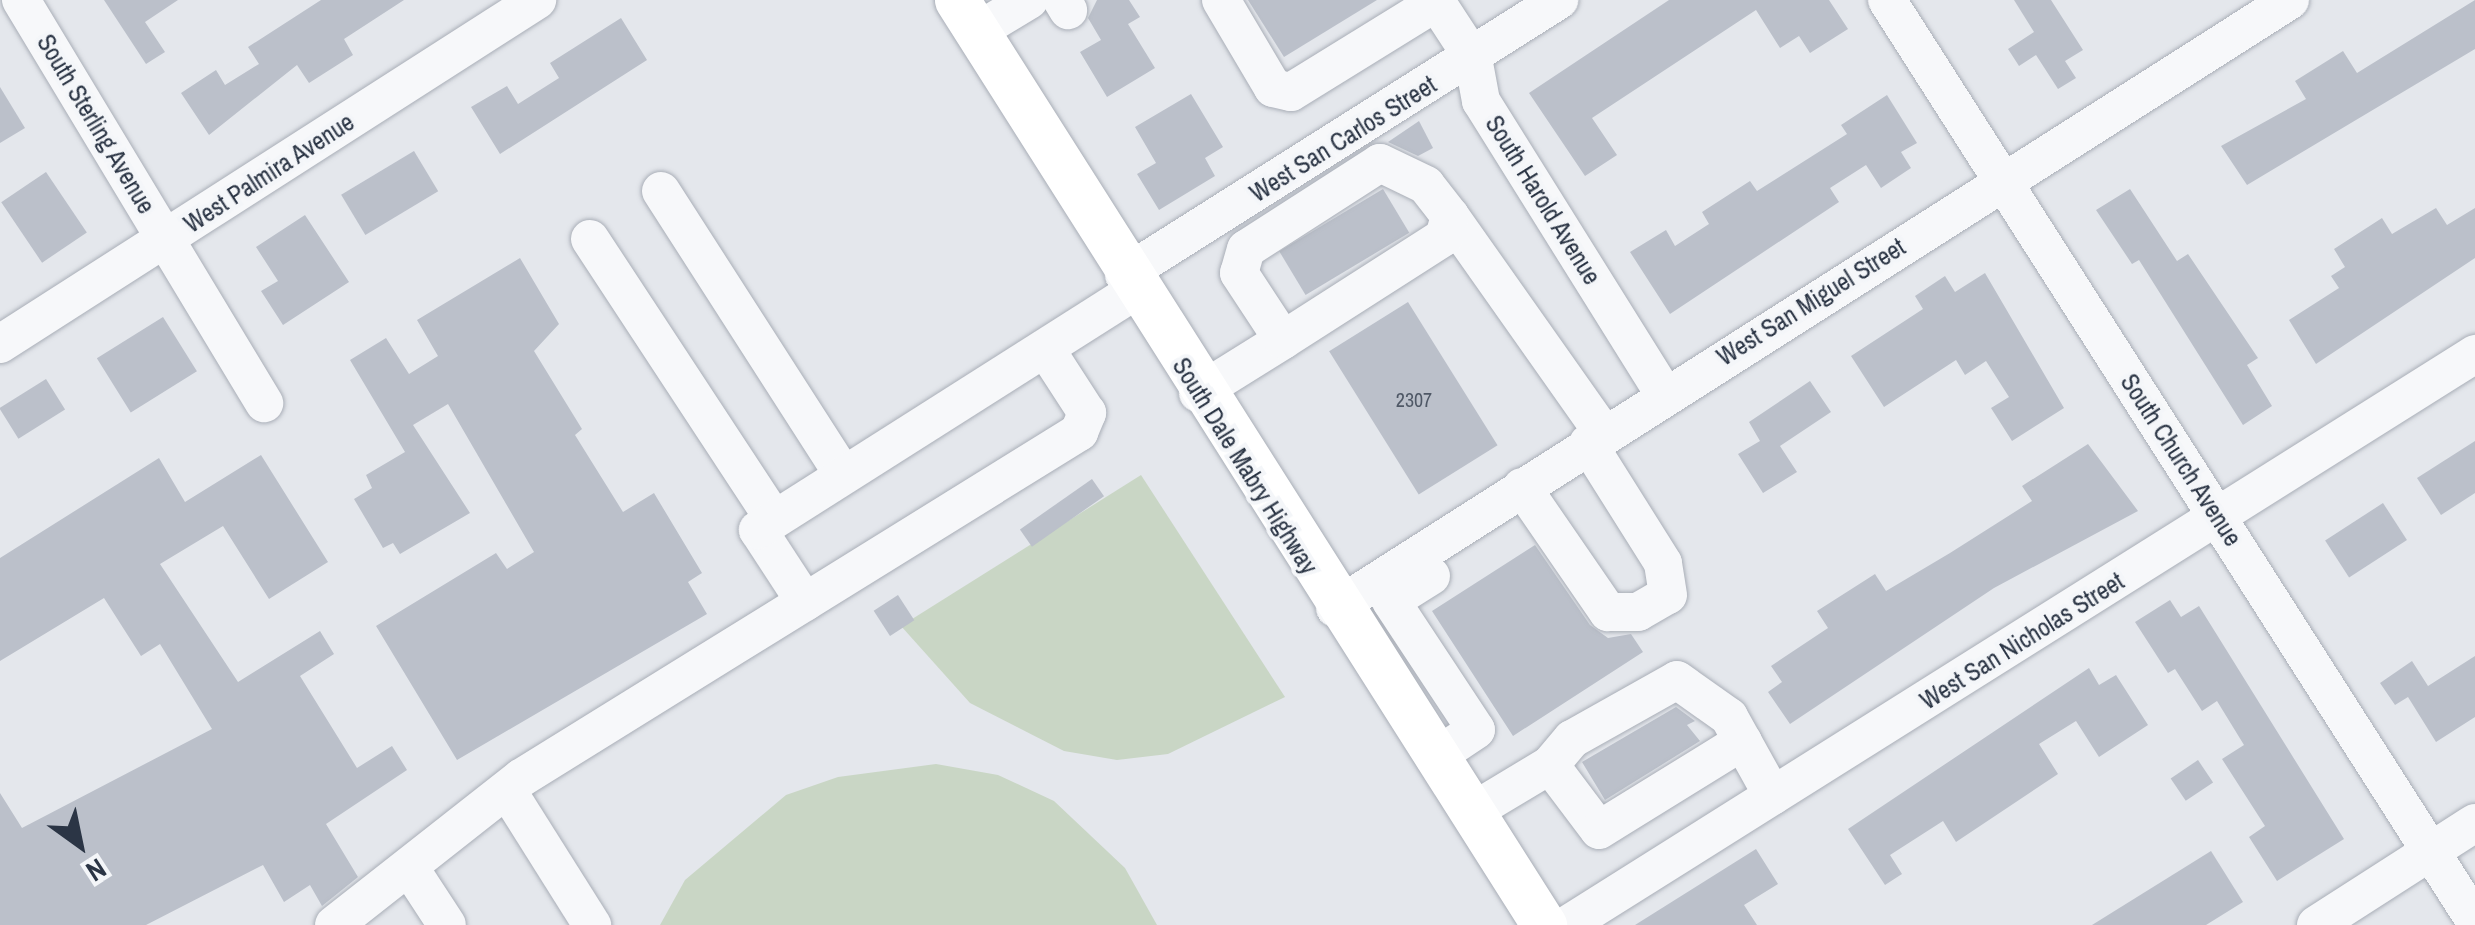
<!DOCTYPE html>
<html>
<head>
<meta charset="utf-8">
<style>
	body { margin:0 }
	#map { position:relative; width:2475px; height:925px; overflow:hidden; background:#e4e7ec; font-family:"Archivo Narrow",sans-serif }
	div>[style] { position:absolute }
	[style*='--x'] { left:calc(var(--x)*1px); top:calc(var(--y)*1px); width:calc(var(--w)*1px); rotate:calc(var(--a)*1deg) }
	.green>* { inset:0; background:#c9d6c5 }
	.building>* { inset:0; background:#bbc0ca; transform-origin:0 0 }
	.roads { filter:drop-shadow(0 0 2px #a9aeb7) drop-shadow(0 0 2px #a9aeb7) }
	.minor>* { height:38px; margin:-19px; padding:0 19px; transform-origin:19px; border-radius:19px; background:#f7f8fa }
	.major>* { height:45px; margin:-22.5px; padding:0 22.5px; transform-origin:22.5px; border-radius:22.5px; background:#fff }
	span { translate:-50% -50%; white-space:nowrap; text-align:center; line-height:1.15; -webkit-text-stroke:8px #f4f6f9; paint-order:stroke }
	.number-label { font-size:20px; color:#4f5866 }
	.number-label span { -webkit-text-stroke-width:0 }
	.street-label { font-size:25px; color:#2b3545 }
	.north { position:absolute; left:30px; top:795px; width:100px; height:100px; -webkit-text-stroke:8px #f4f6f9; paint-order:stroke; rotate:147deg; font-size:28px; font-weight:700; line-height:40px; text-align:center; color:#2b3545 }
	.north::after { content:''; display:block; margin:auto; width:35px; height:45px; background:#2b3545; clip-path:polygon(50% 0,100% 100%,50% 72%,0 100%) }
</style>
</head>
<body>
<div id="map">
	<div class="green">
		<i style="clip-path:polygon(1141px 475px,1285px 697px,1168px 754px,1117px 760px,1064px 751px,970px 703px,901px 626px)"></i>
		<i style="clip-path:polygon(936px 764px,998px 775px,1054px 801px,1125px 868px,1157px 925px,660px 925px,685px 880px,786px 795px,838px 777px)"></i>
	</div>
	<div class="building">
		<i style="clip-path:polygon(104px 0,178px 0,145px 22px,165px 52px,146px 64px)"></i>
		<i style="clip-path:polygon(321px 0,404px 0,344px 39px,353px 55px,309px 83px,297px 65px,209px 135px,181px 93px,216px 70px,225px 85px,259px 64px,248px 47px)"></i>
		<i style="clip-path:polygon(1097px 0,1129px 0,1140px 17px,1128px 24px,1155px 68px,1107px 97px,1080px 52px,1101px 40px,1088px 18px)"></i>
		<i style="clip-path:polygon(1248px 0,1377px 0,1284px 57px)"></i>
		<i style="clip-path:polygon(1669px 0,1829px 0,1848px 29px,1810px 53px,1799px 36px,1780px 48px,1756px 10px,1592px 118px,1617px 155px,1585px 176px,1529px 93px)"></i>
		<i style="clip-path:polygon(2014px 0,2051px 0,2083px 50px,2065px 61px,2076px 78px,2058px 89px,2036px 55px,2019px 66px,2008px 49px,2034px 32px)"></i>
		<i style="clip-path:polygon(2475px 0,2475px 49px,2247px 185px,2221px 146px,2306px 99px,2295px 81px,2343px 51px,2357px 73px)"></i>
		<i style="clip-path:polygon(621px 18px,647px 60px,500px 154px,471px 107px,507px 86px,518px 104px,559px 78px,550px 63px)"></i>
		<i style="clip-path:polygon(0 87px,25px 128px,0 143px)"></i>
		<i style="clip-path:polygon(1191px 94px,1223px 147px,1205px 158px,1215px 176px,1159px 210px,1137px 174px,1156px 163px,1135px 127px)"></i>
		<i style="clip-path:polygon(1887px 95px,1917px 143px,1901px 152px,1911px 168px,1881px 188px,1866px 165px,1830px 188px,1839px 202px,1670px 314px,1630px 252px,1666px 230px,1675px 246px,1709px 224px,1702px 212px,1750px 181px,1757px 191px,1847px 134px,1841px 125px)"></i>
		<i style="clip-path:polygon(1419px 121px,1433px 148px,1418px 156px,1388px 142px)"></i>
		<i style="left:414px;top:151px;width:47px;height:85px;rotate:59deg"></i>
		<i style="left:46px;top:172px;width:73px;height:54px;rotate:56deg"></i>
		<i style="left:1383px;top:189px;width:51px;height:121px;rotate:59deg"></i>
		<i style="clip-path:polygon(2130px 189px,2177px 261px,2188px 254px,2258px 358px,2247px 365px,2272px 406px,2243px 425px,2139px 260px,2132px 264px,2096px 210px)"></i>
		<i style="clip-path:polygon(2436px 208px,2447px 225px,2475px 208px,2475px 258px,2316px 364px,2289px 320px,2339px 288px,2331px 276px,2345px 267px,2334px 249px,2382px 218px,2392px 234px)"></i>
		<i style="clip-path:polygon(305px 215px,349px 282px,283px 325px,261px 291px,278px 281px,256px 247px)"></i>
		<i style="clip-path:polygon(520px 258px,559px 324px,534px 351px,582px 429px,575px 435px,623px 512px,654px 493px,702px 573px,688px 582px,707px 614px,457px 760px,376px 626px,496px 553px,507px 569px,534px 552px,448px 404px,413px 425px,470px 513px,400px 554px,393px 543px,383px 548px,354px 499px,372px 488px,366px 475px,405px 452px,350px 360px,386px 338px,409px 374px,438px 356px,417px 320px)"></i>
		<i style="clip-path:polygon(1985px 273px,2064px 408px,2012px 441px,1991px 408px,2009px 397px,1986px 361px,1965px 375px,1956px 360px,1884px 407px,1851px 356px,1923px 309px,1915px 296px,1945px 276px,1955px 292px)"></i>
		<i style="left:1408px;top:302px;width:169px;height:93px;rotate:58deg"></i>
		<i style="left:163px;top:317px;width:64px;height:78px;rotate:58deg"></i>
		<i style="left:46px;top:379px;width:36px;height:55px;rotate:58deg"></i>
		<i style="clip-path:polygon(1810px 381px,1831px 412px,1780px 446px,1797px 472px,1763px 493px,1738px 454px,1760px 441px,1749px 422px)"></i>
		<i style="clip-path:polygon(2475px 441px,2475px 493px,2441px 515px,2417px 478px)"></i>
		<i style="clip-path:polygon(2088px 444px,2138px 511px,1994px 588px,1790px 724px,1768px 692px,1782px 682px,1771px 666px,1828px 628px,1817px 611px,1875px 574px,1886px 591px,1950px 553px,2032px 501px,2022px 486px)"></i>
		<i style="clip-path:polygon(261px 455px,328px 562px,269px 599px,223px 526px,160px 564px,238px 682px,320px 631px,334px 654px,300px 676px,357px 768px,392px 746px,407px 770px,326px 824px,358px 877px,322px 906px,310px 885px,284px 902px,263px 865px,146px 925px,0 925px,0 793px,22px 828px,212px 729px,160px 644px,141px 656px,104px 598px,0 661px,0 558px,159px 458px,185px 502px)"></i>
		<i style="left:1092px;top:479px;width:21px;height:88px;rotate:55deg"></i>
		<i style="left:2383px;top:503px;width:44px;height:69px;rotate:57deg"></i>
		<i style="clip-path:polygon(1535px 545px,1590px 625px,1608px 638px,1631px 634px,1643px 652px,1513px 736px,1432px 611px)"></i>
		<i style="left:898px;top:595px;width:30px;height:29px;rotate:57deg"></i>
		<i style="clip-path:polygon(2170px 600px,2181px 617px,2199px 606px,2344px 839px,2277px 881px,2249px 837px,2265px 826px,2222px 759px,2244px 745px,2217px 701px,2202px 711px,2175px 669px,2168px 673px,2135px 622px)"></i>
		<i style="clip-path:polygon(2475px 656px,2475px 717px,2436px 742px,2408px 697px,2395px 705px,2380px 683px,2412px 661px,2428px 686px)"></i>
		<i style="clip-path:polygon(2089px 668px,2099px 685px,2116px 675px,2148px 725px,2099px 757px,2076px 721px,2039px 744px,2058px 774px,1956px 842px,1943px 821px,1890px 855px,1902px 874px,1885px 885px,1848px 829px)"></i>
		<i style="clip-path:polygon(1676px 707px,1695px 721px,1687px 725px,1700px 741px,1605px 800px,1582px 762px)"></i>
		<i style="left:2198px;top:760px;width:27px;height:33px;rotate:56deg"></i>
		<i style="clip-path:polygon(1756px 849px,1778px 884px,1744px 905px,1757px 925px,1635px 925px)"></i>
		<i style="clip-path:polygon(2211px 851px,2243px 902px,2206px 925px,2092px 925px)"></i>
	</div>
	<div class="roads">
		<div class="minor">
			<i style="--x:21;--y:0;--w:471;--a:58.9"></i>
			<i style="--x:1062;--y:0;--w:12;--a:59"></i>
			<i style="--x:1221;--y:0;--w:102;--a:59.4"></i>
			<i style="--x:1273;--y:88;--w:18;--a:13"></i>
			<i style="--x:1291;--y:92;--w:172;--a:-31.7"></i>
			<i style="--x:1435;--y:0;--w:69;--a:56.8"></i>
			<i style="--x:1473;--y:58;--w:44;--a:79.5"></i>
			<i style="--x:1481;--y:101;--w:347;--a:58"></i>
			<i style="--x:1887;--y:0;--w:1093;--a:57.44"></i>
			<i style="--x:976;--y:32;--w:62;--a:-31.1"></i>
			<i style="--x:661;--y:191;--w:337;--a:57.3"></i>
			<i style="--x:1450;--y:216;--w:267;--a:54.8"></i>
			<i style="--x:590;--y:239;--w:335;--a:56.7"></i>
			<i style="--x:1124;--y:275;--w:515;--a:-32.3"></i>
			<i style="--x:0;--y:344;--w:638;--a:-32.64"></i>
			<i style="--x:1198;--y:393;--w:100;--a:-31.9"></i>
			<i style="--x:1283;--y:340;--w:191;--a:-32.6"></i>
			<i style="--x:1444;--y:237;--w:22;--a:-74"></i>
			<i style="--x:1450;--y:216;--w:39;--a:-128"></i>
			<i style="--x:1426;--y:185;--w:51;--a:-154.4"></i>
			<i style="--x:1380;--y:163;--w:159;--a:147.3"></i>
			<i style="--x:1246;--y:249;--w:25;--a:106"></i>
			<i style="--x:1239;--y:273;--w:80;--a:56.7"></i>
			<i style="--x:1522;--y:487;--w:152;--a:55.5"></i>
			<i style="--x:1608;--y:612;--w:30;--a:0"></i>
			<i style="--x:1638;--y:612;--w:34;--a:-30"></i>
			<i style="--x:1668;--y:595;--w:32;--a:-99"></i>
			<i style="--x:1663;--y:563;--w:141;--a:-122.2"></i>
			<i style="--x:1431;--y:576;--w:47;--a:148"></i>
			<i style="--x:1391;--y:601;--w:154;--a:56.6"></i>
			<i style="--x:1476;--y:730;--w:50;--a:146.3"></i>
			<i style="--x:805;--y:602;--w:86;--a:-123.1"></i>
			<i style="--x:758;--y:530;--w:446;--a:-32.4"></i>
			<i style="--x:1335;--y:608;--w:1132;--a:-32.48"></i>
			<i style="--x:1550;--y:765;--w:81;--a:53"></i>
			<i style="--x:1599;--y:830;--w:169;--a:-31.7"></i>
			<i style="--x:507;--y:790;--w:160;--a:57.8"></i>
			<i style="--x:1470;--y:813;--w:93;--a:-31"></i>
			<i style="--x:1550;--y:765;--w:34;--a:-50"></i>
			<i style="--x:1572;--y:739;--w:120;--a:-29.3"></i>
			<i style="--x:1677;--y:680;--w:64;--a:35.4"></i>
			<i style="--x:1729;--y:717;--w:90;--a:60.9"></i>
			<i style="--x:409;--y:867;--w:69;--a:56.8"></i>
			<i style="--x:334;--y:925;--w:238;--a:-38.2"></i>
			<i style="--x:521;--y:778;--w:657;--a:-31.8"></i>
			<i style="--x:1079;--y:432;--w:21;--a:-67"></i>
			<i style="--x:1087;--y:413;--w:77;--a:-122.9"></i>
			<i style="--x:1567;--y:925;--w:1073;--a:-32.16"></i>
			<i style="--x:2316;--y:925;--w:189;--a:-32.7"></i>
		</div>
		<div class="major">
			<i style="--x:957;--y:0;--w:1096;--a:57.6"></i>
		</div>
	</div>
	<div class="number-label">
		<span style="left:1414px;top:399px">2307</span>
	</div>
	<div class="street-label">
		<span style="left:96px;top:124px;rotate:59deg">South Sterling Avenue</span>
		<span style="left:1343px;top:139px;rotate:-32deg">West San Carlos Street</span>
		<span style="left:269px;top:173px;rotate:-33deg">West Palmira Avenue</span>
		<span style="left:1543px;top:200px;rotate:58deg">South Harold Avenue</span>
		<span style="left:1811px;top:302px;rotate:-32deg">West San Miguel Street</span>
		<span style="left:2181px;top:460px;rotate:57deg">South Church Avenue</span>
		<span style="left:1245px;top:466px;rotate:58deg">South Dale Mabry Highway</span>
		<span style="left:2022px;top:641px;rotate:-32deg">West San Nicholas Street</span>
	</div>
	<div class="north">N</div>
</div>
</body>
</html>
